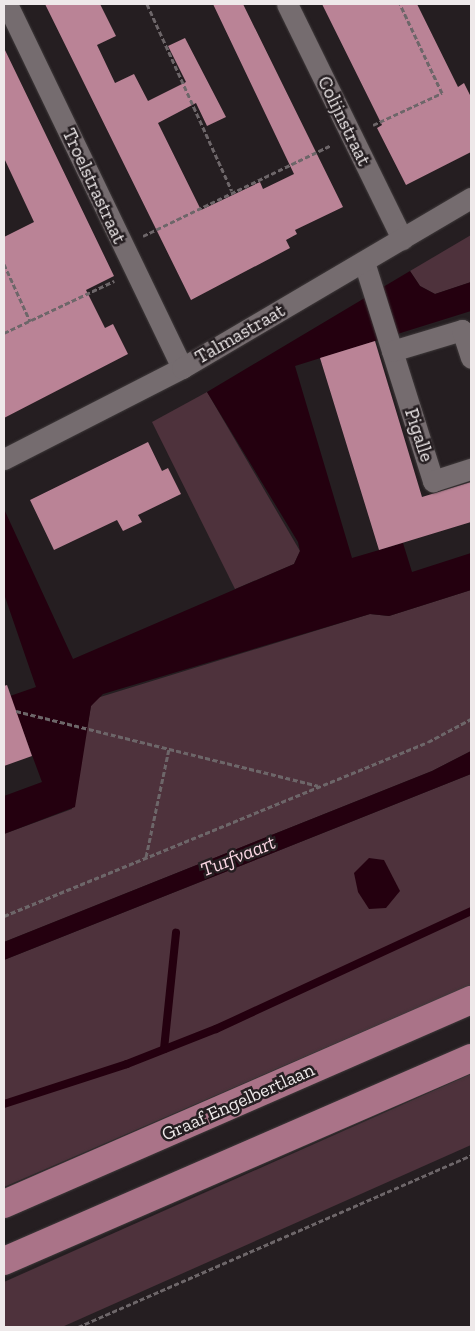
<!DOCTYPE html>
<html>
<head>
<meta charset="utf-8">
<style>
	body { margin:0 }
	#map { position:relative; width:475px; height:1331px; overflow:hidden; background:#251e21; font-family:"Zilla Slab",serif }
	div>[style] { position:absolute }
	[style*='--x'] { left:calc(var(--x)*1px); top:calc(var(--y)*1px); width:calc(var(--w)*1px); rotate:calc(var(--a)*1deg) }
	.green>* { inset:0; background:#4e323c }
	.water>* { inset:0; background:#24000f }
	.stream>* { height:8px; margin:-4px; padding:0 4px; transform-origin:4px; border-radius:4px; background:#24000f }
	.building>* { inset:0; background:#ba8396 }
	.path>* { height:3px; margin-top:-1.5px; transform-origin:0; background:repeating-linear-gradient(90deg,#6d6669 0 5px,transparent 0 7.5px) }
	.roads { filter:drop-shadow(0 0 1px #3f3a3b) drop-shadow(0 0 1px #3f3a3b) }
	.street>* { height:21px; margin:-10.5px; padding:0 10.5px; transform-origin:10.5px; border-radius:10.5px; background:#756c6f }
	.primary>* { height:28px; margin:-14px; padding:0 14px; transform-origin:14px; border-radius:14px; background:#aa7388 }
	span { translate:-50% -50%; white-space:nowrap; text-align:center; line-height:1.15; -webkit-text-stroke:5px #251e21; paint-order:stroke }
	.street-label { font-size:19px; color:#eee9ea }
	.water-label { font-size:20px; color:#f9d6e2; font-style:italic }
	.frame { position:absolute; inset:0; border:5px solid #eee9ea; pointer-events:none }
</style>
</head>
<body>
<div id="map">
	<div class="green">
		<i style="clip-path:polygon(471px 235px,471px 282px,435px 294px,420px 286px,410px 271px)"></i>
		<i style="clip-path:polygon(207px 392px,300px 551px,294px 564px,235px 589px,152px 422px)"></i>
		<i style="clip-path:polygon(471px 590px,471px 751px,432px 771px,4px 942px,4px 834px,72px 809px,91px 706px,97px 698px,370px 614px,389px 616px)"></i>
		<i style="clip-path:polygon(471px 774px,471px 985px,4px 1187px,4px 960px)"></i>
		<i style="clip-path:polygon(471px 1074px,471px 1145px,62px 1327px,4px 1327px,4px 1282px)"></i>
	</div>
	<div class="water">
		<i style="clip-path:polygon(410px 271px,420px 286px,435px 294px,471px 282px,471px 311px,295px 366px,352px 558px,403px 543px,412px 572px,471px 553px,471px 590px,389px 616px,370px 614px,103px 694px,91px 706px,75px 807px,4px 834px,4px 796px,42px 782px,10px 696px,36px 687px,4px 594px,4px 509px,73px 659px,294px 564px,300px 551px,298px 542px,207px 392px)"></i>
		<i style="clip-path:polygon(471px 751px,471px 774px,4px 960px,4px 942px,432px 771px)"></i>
		<i style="clip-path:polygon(369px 858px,384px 860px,400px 891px,386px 908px,369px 909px,358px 892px,354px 873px)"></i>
	</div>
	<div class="stream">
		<i style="--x:164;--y:1049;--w:117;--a:-84.1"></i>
		<i style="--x:4;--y:1104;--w:129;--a:-18"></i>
		<i style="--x:127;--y:1064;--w:96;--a:-21.5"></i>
		<i style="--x:216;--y:1029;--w:281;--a:-24.8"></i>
	</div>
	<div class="building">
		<i style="clip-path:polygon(45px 4px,100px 4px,116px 36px,97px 45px,115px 83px,134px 74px,148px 101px,186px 82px,168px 46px,185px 38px,226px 117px,207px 126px,196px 103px,158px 123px,201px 210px,260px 182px,263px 189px,294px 174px,213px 4px,243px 4px,343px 207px,295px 230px,297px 234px,286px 240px,290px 248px,191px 300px)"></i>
		<i style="clip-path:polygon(322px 4px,417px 4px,458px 87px,464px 83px,471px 97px,471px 152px,406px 185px,377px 128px,382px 125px)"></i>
		<i style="clip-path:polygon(4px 48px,114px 276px,86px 290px,105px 328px,113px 324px,128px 354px,4px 418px,4px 237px,34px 222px,4px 158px)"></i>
		<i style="clip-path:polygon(375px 341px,422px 497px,471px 482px,471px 522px,379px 550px,320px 358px)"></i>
		<i style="clip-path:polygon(148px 442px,162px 471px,168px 468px,181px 494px,138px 515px,142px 522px,123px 531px,117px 520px,54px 550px,30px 500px)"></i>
		<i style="clip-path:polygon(7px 685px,32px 756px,4px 766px,4px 686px)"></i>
	</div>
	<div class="path">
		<i style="--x:147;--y:4;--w:205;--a:65.6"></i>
		<i style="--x:373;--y:125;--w:76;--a:-24.9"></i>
		<i style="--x:442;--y:93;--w:98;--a:-115.3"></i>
		<i style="--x:143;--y:236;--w:209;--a:-25.8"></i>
		<i style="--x:4;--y:264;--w:63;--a:65.5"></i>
		<i style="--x:4;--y:333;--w:122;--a:-25.3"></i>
		<i style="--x:16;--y:711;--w:311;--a:13.9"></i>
		<i style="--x:146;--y:857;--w:110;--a:-78"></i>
		<i style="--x:4;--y:916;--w:458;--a:-22.3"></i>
		<i style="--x:428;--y:742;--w:49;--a:-28.1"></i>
		<i style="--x:78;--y:1327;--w:429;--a:-23.6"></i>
	</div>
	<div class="roads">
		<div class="street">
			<i style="--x:7;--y:4;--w:404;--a:64.3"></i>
			<i style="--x:287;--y:4;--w:262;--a:63.9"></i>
			<i style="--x:364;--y:262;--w:230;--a:72.5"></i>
			<i style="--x:433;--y:481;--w:40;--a:-18"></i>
			<i style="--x:392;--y:351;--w:73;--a:-16.7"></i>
			<i style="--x:462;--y:330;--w:29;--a:72"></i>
			<i style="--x:4;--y:459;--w:200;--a:-27.1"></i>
			<i style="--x:182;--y:368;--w:335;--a:-30.5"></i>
		</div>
		<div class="primary">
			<i style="--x:4;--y:1204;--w:510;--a:-23.6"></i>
			<i style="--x:4;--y:1261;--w:509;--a:-23.49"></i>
		</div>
	</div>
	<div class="street-label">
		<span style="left:344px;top:121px;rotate:64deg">Colijnstraat</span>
		<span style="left:94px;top:186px;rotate:65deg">Troelstrastraat</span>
		<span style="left:240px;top:334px;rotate:-30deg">Talmastraat</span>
		<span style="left:419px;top:435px;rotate:72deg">Pigalle</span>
		<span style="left:238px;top:1102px;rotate:-24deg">Graaf Engelbertlaan</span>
	</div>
	<div class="water-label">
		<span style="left:238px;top:856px;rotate:-22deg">Turfvaart</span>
	</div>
	<div class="frame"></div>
</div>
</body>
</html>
